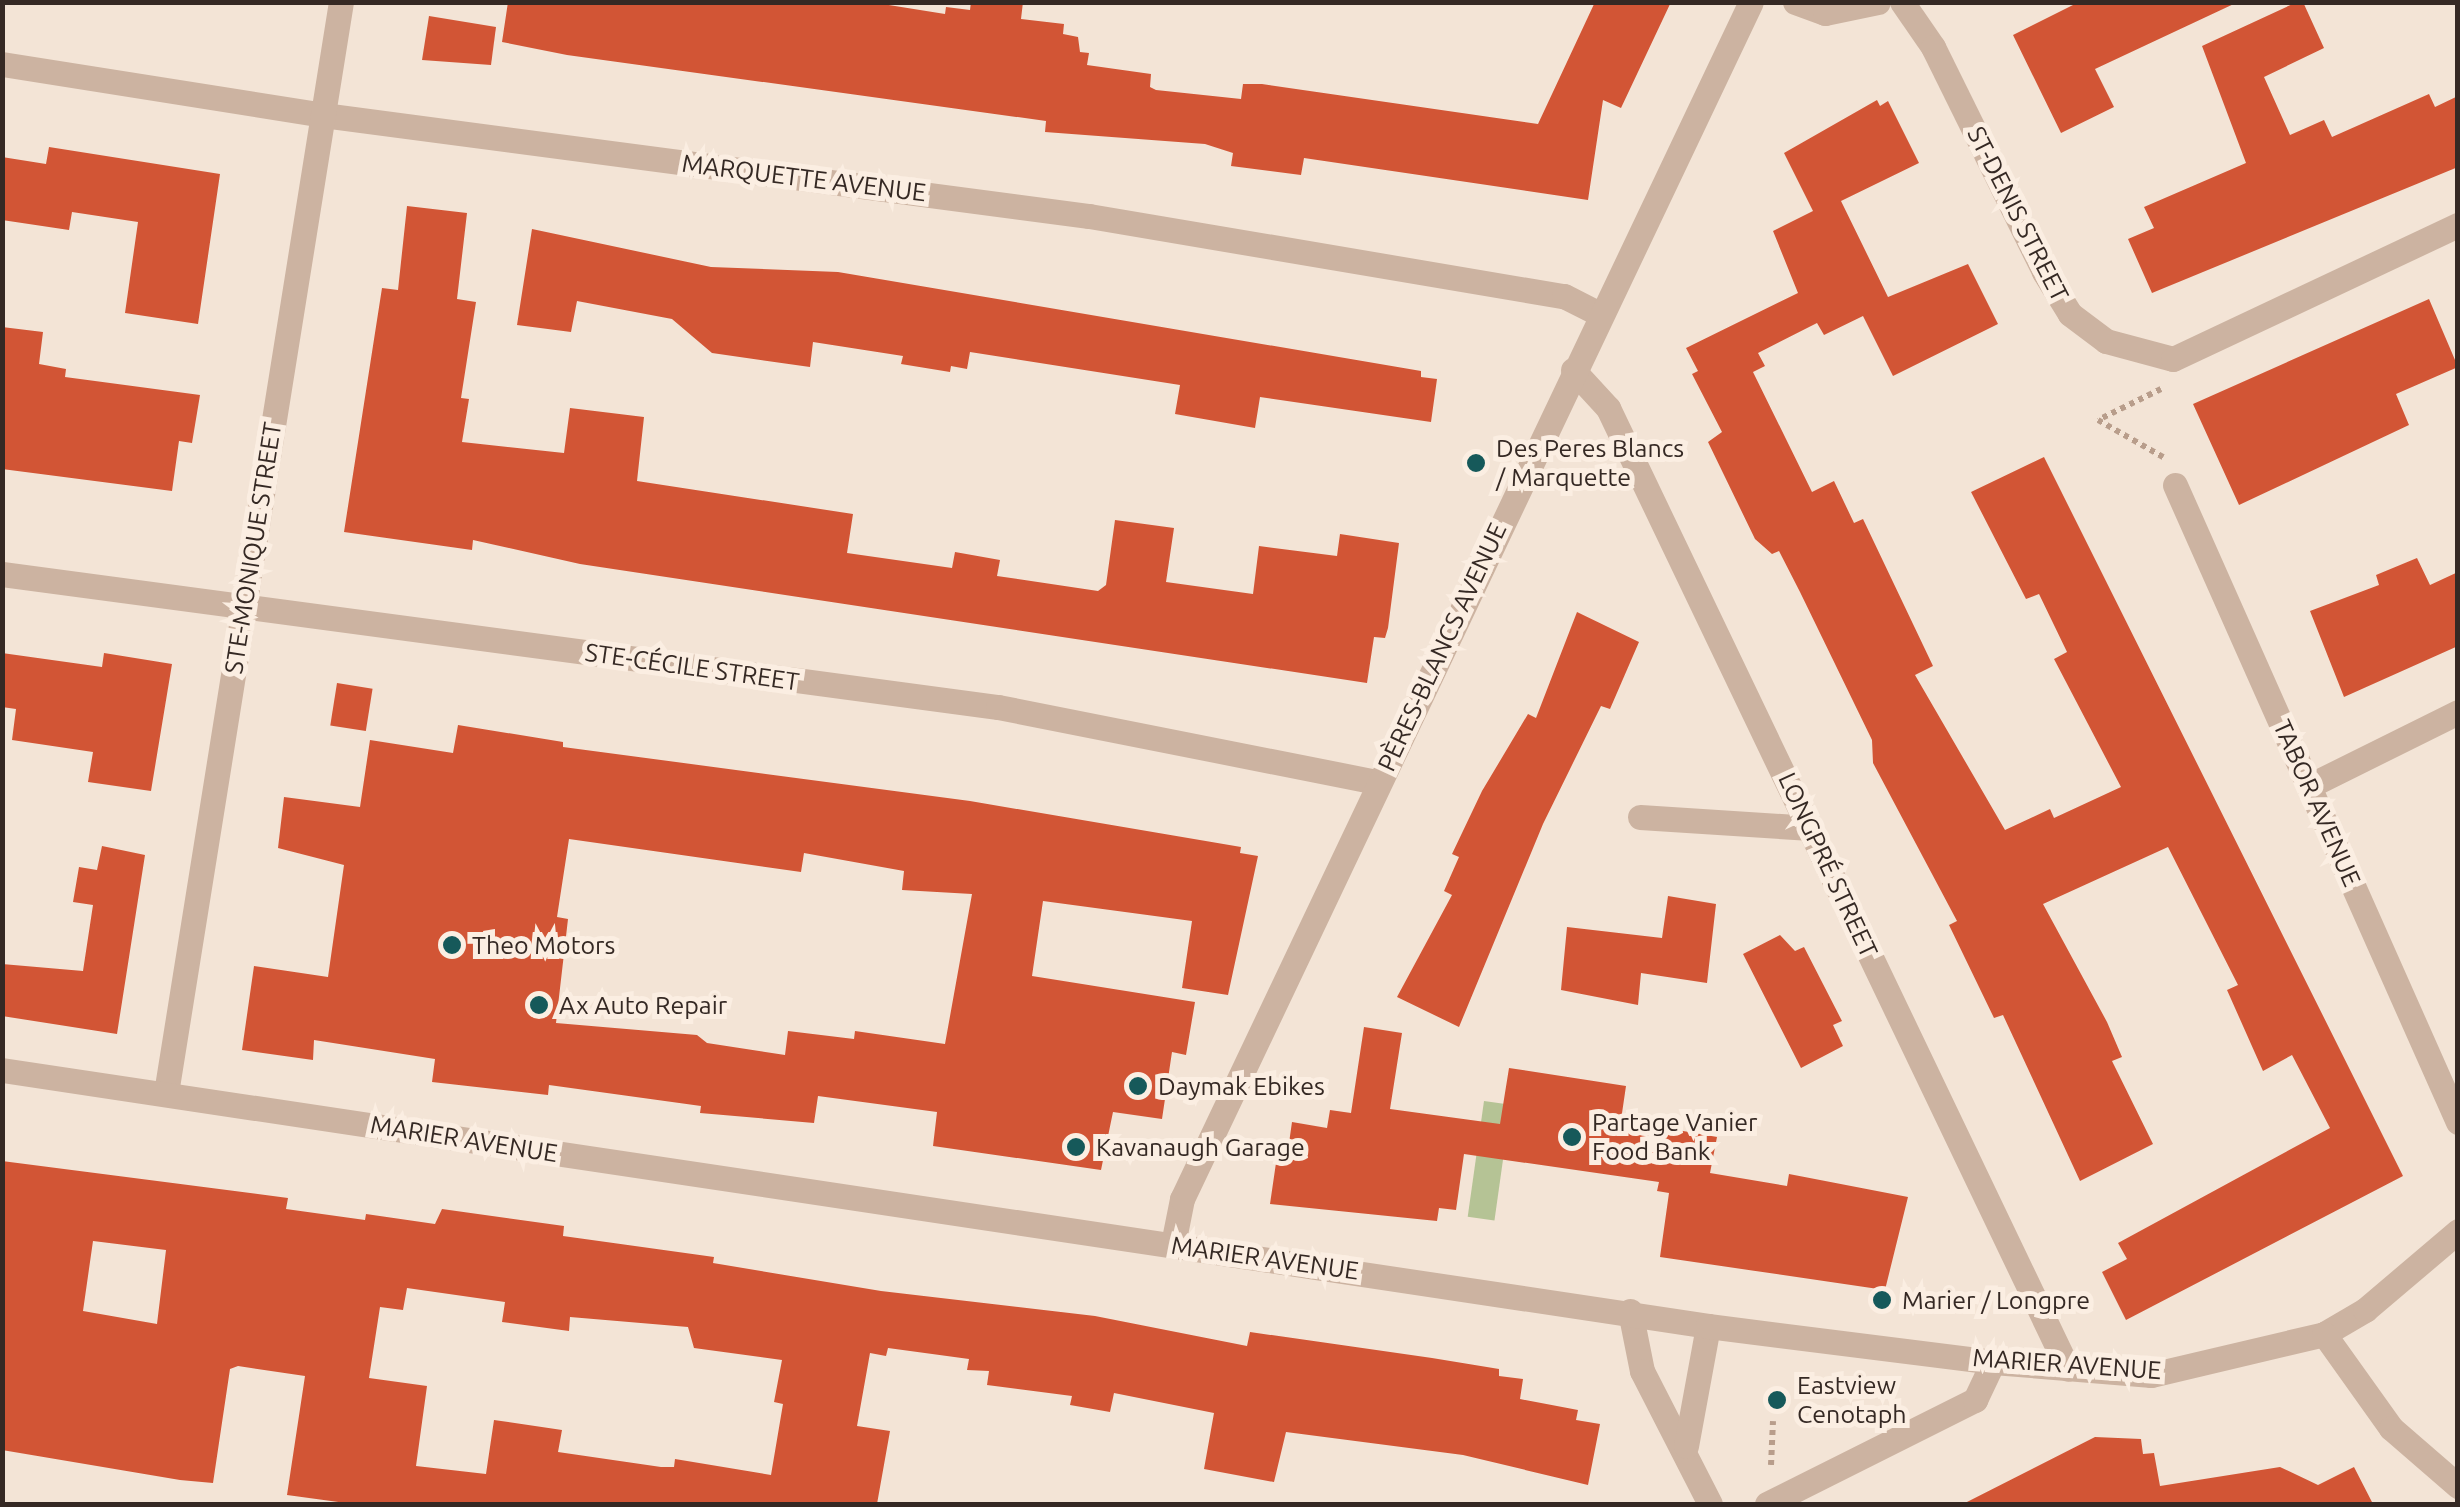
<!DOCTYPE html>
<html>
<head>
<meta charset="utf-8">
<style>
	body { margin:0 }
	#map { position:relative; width:2460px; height:1507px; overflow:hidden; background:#f3e4d6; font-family:Ubuntu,sans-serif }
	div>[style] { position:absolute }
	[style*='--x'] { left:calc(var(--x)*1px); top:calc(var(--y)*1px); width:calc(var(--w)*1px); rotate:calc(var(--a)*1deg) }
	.green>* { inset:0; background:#b5c395; transform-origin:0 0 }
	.building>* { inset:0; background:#d25535; transform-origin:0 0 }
	.path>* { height:6px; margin-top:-3px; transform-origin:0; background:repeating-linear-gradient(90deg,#b89d8b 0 5px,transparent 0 10px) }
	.minor>* { height:25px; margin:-12.5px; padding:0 12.5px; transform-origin:12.5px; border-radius:12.5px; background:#ccb3a1 }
	.tertiary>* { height:25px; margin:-12.5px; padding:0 12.5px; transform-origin:12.5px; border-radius:12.5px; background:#ccb3a1 }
	.dots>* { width:28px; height:28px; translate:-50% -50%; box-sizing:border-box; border:5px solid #fbeee2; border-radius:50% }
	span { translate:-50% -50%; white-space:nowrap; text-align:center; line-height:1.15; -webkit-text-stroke:10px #fbeee2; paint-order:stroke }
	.street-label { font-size:25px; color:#352924 }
	.poi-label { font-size:25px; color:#352924 }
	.left { translate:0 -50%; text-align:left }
	.frame { position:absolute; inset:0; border:5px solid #352924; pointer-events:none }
</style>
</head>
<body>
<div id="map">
	<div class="green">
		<i style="left:1484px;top:1101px;width:27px;height:117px;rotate:8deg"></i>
	</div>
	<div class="building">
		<i style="clip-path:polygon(508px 2px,870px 2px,945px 14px,946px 7px,970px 10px,971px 2px,1023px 2px,1021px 19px,1064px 24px,1063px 34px,1078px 37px,1080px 52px,1089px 53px,1087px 65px,1151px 74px,1150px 87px,1156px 90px,1241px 99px,1243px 84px,1262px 84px,1538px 124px,1595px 2px,1671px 2px,1621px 108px,1603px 100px,1588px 200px,1304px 158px,1301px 175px,1231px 166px,1233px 153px,1205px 144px,1045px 132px,1046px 121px,567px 55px,502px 42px)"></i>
		<i style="clip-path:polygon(2079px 2px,2238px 2px,2095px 69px,2114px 107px,2061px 133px,2013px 35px)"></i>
		<i style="clip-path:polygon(2297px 2px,2303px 2px,2324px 48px,2264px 77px,2290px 135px,2324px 120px,2332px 137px,2429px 94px,2435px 107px,2458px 96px,2458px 167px,2152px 293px,2128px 239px,2154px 228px,2144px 207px,2246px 163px,2202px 46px)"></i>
		<i style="clip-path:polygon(429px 16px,496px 27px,491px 65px,422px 60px)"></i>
		<i style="clip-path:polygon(1877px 100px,1880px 106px,1888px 101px,1919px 163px,1841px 201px,1888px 297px,1968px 264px,1998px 324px,1893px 376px,1863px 316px,1824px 335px,1817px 323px,1758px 353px,1765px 366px,1753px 372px,1812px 492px,1834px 481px,1854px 523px,1863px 519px,1933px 666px,1915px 675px,2005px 830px,2050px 809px,2054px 818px,2121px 787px,2054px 659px,2067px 652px,2039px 594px,2026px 599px,1971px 492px,2044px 457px,2403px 1176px,2126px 1320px,2102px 1272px,2127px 1259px,2118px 1243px,2330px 1128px,2292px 1055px,2263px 1071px,2227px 990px,2238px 985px,2168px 847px,2043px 904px,2107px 1022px,2122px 1057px,2112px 1061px,2153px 1144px,2080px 1181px,2003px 1015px,1994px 1018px,1949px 925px,1957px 921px,1873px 763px,1872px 740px,1800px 592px,1779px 551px,1772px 554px,1755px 539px,1708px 442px,1722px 432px,1692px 374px,1698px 371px,1686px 348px,1798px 293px,1773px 231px,1813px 211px,1784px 153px)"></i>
		<i style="clip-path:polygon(49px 147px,220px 174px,198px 324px,125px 313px,138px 222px,72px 212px,69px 230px,2px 220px,2px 157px,46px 164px)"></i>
		<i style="clip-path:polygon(407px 206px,467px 213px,457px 299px,476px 302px,461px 398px,469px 399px,462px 442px,564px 453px,570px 408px,644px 417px,637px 481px,853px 514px,847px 553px,952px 568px,955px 552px,1000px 560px,997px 576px,1098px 591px,1106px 585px,1115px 520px,1174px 528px,1166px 582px,1253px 594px,1259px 546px,1337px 556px,1340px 534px,1399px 543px,1388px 628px,1385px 638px,1374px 637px,1367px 683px,580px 564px,473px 540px,472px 550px,344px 532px,382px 288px,398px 290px)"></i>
		<i style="clip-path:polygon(532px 229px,711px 267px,838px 272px,1421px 371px,1421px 377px,1437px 379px,1431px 422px,1260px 397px,1255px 428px,1175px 414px,1180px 385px,970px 352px,967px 369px,951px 366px,950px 372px,901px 364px,903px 356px,813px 342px,810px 367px,712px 353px,672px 319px,577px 301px,571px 332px,517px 325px)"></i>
		<i style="clip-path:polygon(2429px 299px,2458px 367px,2396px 394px,2409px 425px,2239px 505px,2193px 404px)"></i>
		<i style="clip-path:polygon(2px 327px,43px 332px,39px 364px,66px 369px,65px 377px,200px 395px,192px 443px,179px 441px,172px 491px,2px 469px)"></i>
		<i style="clip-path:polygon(2417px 558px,2430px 585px,2458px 572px,2458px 646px,2344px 697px,2310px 611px,2379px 585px,2376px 575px)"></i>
		<i style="clip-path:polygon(1577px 612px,1639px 642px,1610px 709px,1601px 706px,1543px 824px,1459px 1027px,1397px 997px,1452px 895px,1444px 891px,1459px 857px,1452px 854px,1482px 791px,1528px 714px,1536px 718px)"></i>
		<i style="clip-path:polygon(2px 653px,102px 667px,104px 653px,172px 664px,151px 791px,88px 782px,93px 752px,12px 740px,16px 709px,2px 707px)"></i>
		<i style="left:337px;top:683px;width:36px;height:43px;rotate:9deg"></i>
		<i style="clip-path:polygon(evenodd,458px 725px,563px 742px,563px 747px,970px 801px,1241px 847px,1240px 853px,1258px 856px,1228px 995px,1182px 988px,1192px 921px,1043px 901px,1032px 976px,1195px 1002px,1186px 1055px,1172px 1052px,1162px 1119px,1113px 1112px,1101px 1170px,933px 1146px,937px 1112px,818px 1096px,814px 1123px,700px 1113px,701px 1106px,549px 1085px,548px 1095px,432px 1082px,435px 1059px,314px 1040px,313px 1060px,242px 1050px,254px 966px,328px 977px,344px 865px,278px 848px,284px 797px,360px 807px,370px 740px,453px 753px,458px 725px,569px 839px,801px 872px,804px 853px,904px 871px,902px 890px,972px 894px,945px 1044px,855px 1031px,854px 1039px,788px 1031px,785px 1055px,707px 1043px,697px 1035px,556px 1023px,568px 919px,557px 917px,569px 839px)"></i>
		<i style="clip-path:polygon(102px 846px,145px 855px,117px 1034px,2px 1016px,2px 964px,83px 971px,93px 905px,73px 902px,79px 867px,97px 870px)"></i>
		<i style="clip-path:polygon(1668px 896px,1716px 904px,1707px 983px,1641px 973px,1638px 1005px,1561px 990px,1567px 927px,1662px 938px)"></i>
		<i style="clip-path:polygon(1780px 935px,1795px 951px,1804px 947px,1842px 1021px,1833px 1025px,1843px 1046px,1801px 1068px,1743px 954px)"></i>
		<i style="clip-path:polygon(1364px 1027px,1402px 1033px,1390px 1109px,1500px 1124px,1509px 1068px,1626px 1086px,1621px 1120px,1717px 1137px,1710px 1173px,1787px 1186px,1789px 1174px,1908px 1197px,1885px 1290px,1660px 1257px,1669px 1193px,1657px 1191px,1659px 1182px,1464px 1154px,1456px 1210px,1439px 1208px,1437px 1221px,1270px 1204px,1277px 1156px,1287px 1157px,1292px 1122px,1327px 1128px,1330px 1110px,1351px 1113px)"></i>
		<i style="clip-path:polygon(evenodd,2px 1161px,288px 1198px,286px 1209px,365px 1220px,366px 1214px,435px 1224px,442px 1209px,564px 1226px,563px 1236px,714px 1257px,713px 1263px,881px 1291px,1095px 1316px,1247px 1346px,1250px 1332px,1432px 1358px,1499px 1369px,1499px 1376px,1523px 1379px,1520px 1399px,1578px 1410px,1576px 1420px,1600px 1424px,1588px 1485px,1463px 1455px,1286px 1432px,1274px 1482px,1204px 1469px,1214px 1413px,1114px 1393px,1110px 1412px,1070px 1405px,1072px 1396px,987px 1385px,989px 1371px,967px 1370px,969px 1359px,888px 1348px,886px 1356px,870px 1353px,857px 1426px,890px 1431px,877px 1504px,353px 1504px,287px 1495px,305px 1376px,238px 1366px,230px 1369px,213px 1483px,180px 1480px,2px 1450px,2px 1161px,93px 1241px,166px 1250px,157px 1324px,83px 1311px,93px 1241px,2px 1161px,407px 1288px,505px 1302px,502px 1322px,569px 1331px,570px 1317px,688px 1327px,694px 1348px,782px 1360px,774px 1402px,783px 1404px,771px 1475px,675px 1459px,674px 1467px,661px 1467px,558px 1452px,562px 1430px,494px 1420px,486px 1474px,416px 1466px,427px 1386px,369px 1378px,380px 1307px,403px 1310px,407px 1288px)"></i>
		<i style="clip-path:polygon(2095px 1437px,2141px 1439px,2143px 1454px,2154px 1453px,2160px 1486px,2280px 1467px,2318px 1485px,2354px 1467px,2373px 1504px,1963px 1504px)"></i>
	</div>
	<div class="path">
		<i style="--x:2161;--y:389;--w:70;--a:153.8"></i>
		<i style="--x:2098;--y:420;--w:75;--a:29.6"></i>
		<i style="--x:1771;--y:1465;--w:44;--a:-87.4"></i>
	</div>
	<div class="minor">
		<i style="--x:1795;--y:2;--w:32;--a:20"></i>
		<i style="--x:1825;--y:13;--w:54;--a:-11.7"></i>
		<i style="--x:1902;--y:2;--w:55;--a:55.4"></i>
		<i style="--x:1933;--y:47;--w:251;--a:63.7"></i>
		<i style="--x:2044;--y:272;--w:49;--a:58.2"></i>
		<i style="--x:2070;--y:314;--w:45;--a:36.9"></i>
		<i style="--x:2106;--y:341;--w:69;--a:15"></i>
		<i style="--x:2173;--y:359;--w:315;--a:-25.2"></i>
		<i style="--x:2;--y:64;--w:325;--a:9"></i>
		<i style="--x:323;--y:115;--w:773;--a:7.51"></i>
		<i style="--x:1089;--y:216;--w:482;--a:9.6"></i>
		<i style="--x:1564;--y:296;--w:39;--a:27"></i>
		<i style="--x:1573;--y:370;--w:52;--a:47.4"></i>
		<i style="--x:1608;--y:408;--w:1065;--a:64.42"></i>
		<i style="--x:2175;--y:485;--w:697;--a:66.05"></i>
		<i style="--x:2;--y:574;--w:1005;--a:7.61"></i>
		<i style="--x:998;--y:707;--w:387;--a:11.2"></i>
		<i style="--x:2309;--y:786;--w:166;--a:-26.4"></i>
		<i style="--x:1640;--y:817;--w:171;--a:3.7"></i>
		<i style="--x:166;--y:1093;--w:1105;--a:-80.89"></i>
		<i style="--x:1630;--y:1311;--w:61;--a:78.7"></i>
		<i style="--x:1642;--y:1371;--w:149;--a:62.9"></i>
		<i style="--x:2324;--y:1334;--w:48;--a:-30.3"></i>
		<i style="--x:2365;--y:1310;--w:122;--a:-40.3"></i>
		<i style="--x:1686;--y:1446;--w:122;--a:-79.6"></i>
		<i style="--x:1767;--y:1504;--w:233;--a:-26.6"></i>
		<i style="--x:1975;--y:1400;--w:42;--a:-64.7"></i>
	</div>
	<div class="tertiary">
		<i style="--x:2;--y:1070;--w:1725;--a:8.53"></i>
		<i style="--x:1708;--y:1326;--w:287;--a:7.2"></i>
		<i style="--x:1993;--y:1362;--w:159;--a:4.7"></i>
		<i style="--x:2151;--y:1375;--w:178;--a:-13.3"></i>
		<i style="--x:2324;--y:1334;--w:115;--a:54.5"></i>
		<i style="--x:2391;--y:1428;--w:89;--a:40.9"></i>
		<i style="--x:1173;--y:1244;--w:46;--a:-78.7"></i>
		<i style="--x:1182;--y:1199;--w:1325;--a:-64.58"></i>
	</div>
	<div class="dots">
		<i style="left:1476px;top:463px;background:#16595a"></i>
		<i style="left:452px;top:945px;background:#16595a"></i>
		<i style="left:539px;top:1005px;background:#16595a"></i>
		<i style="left:1138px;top:1086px;background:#16595a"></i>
		<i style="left:1572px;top:1137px;background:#16595a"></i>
		<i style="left:1076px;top:1147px;background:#16595a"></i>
		<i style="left:1882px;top:1300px;background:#16595a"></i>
		<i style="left:1777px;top:1400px;background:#16595a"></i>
	</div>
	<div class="street-label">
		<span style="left:804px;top:178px;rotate:7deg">MARQUETTE AVENUE</span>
		<span style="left:2018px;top:214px;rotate:63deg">ST-DENIS STREET</span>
		<span style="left:253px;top:548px;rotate:-81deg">STE-MONIQUE STREET</span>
		<span style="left:1442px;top:647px;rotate:-65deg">PÈRES-BLANCS AVENUE</span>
		<span style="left:692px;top:667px;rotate:8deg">STE-CÉCILE STREET</span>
		<span style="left:2317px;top:803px;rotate:66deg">TABOR AVENUE</span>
		<span style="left:1828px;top:865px;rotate:65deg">LONGPRÉ STREET</span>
		<span style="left:464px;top:1139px;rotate:9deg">MARIER AVENUE</span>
		<span style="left:1265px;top:1258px;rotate:8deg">MARIER AVENUE</span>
		<span style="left:2067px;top:1364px;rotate:4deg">MARIER AVENUE</span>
	</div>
	<div class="poi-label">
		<span class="left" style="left:1496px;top:463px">Des Peres Blancs<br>/ Marquette</span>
		<span class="left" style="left:472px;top:945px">Theo Motors</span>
		<span class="left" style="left:559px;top:1005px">Ax Auto Repair</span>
		<span class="left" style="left:1158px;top:1086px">Daymak Ebikes</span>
		<span class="left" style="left:1592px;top:1137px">Partage Vanier<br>Food Bank</span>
		<span class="left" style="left:1096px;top:1147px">Kavanaugh Garage</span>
		<span class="left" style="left:1902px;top:1300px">Marier / Longpre</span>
		<span class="left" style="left:1797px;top:1400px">Eastview<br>Cenotaph</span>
	</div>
	<div class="frame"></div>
</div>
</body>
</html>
